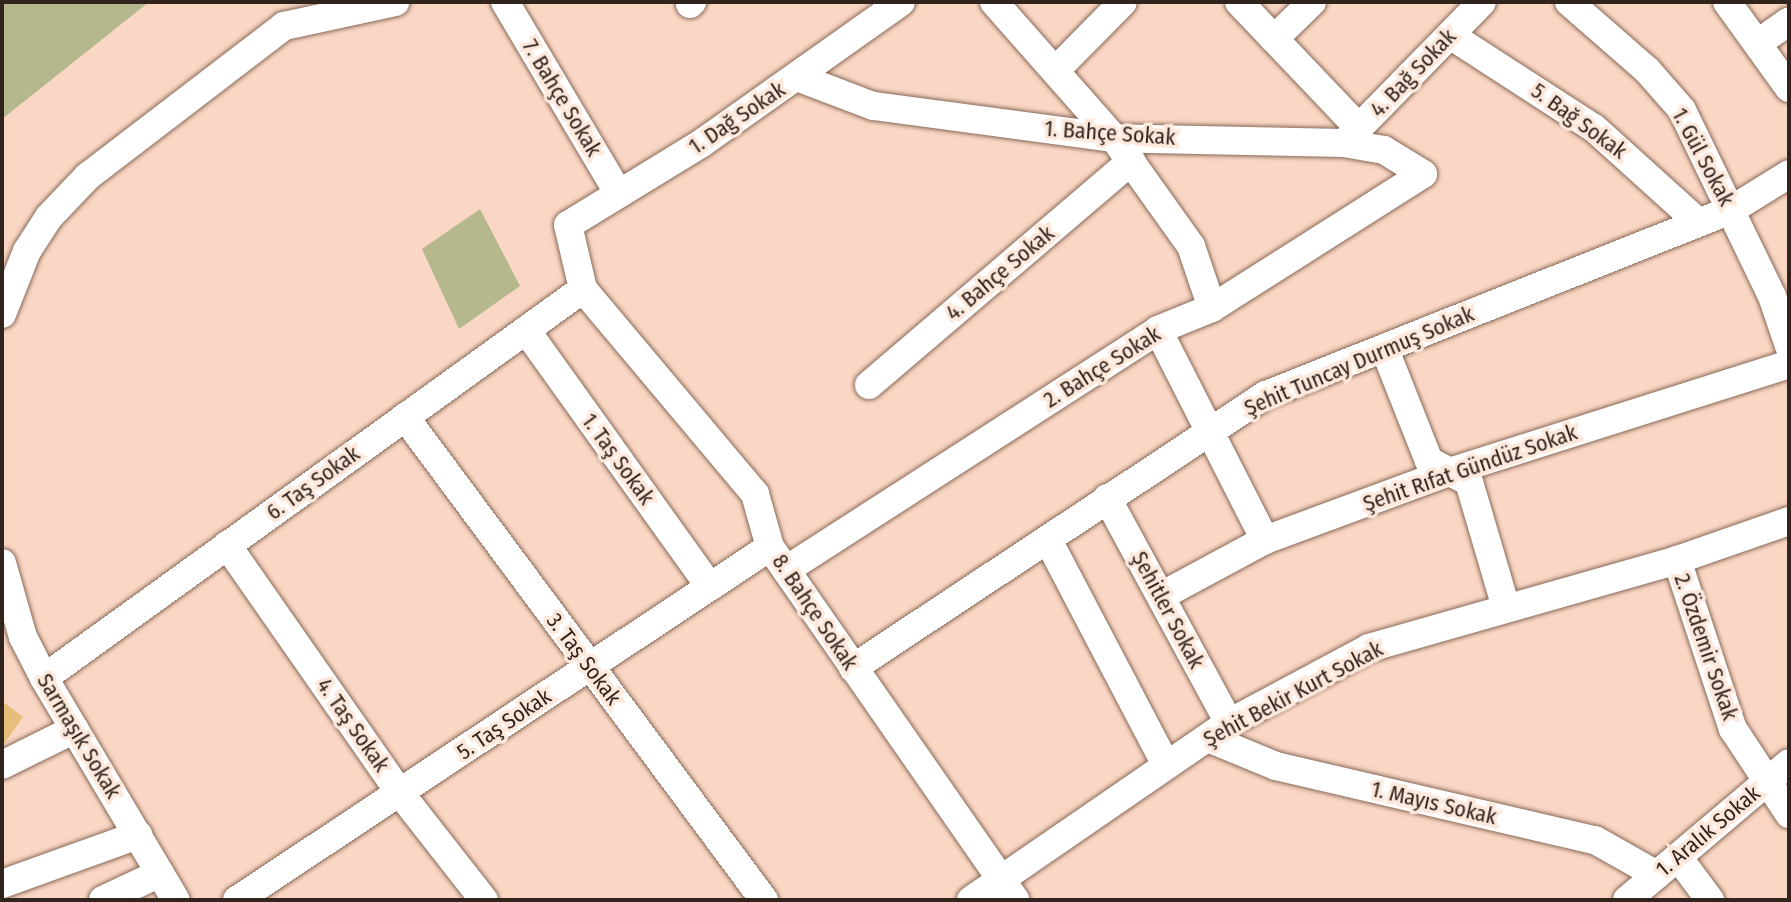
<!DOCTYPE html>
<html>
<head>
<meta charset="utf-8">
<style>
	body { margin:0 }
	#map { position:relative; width:1791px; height:902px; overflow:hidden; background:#fad7c4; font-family:"Fira Sans Condensed",sans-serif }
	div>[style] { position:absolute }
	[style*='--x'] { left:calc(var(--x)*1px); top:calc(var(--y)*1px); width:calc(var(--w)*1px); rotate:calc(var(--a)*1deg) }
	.green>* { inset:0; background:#b4b88c }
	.building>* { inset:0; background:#e7bd7c }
	.roads { filter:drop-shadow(0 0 2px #886958) drop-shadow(0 0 2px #886958) }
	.minor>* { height:28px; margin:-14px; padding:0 14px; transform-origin:14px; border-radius:14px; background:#fff }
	span { translate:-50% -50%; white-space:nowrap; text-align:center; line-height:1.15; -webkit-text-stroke:7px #fde8dc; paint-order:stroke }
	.street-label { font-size:22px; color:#30241c }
	.frame { position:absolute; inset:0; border:4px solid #30241c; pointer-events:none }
</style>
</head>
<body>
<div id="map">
	<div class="green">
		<i style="clip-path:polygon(2px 2px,149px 2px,2px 119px)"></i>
		<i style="clip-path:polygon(480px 209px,520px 286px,459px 329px,422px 249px)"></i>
	</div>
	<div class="building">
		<i style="clip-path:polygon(2px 701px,23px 717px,2px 747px)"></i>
	</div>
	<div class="roads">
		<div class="minor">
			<i style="--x:505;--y:2;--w:223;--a:59.3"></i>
			<i style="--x:901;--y:2;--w:244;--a:144.7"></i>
			<i style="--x:702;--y:143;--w:157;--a:148.5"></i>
			<i style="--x:568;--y:225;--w:66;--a:76.8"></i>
			<i style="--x:583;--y:289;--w:268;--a:50"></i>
			<i style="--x:755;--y:494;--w:55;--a:74.2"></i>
			<i style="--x:770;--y:547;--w:430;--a:55.2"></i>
			<i style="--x:994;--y:2;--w:181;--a:48.6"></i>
			<i style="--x:1114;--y:138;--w:133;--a:54.5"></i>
			<i style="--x:1191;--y:246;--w:65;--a:71.3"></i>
			<i style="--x:1239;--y:2;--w:174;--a:46.4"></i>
			<i style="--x:1569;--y:2;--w:103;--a:41.1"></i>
			<i style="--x:1647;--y:70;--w:53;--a:48.8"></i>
			<i style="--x:1682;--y:110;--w:207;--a:64.2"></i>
			<i style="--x:1772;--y:296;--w:53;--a:71.2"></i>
			<i style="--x:1727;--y:2;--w:106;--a:54.2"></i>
			<i style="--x:690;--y:4;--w:3;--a:-45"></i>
			<i style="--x:1450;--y:35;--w:171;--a:32.9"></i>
			<i style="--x:1594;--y:128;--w:139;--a:42.1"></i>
			<i style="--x:1274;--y:39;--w:53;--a:-44.2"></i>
			<i style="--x:1758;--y:43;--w:38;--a:-35"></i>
			<i style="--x:1056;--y:70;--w:95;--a:-45.4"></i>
			<i style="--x:1344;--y:143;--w:197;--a:-45.6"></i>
			<i style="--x:2;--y:314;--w:68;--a:-68.4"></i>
			<i style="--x:27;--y:251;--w:40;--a:-57.1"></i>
			<i style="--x:49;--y:217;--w:57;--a:-46.4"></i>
			<i style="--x:88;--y:176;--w:247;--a:-37.4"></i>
			<i style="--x:284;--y:26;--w:114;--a:-12.2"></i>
			<i style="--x:526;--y:330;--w:316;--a:54.4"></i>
			<i style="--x:1158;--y:330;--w:236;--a:63"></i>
			<i style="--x:1385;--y:350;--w:119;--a:68.4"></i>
			<i style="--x:1429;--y:461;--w:45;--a:27.7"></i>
			<i style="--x:1469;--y:482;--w:131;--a:73.6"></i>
			<i style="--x:869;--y:385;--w:345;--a:-40.5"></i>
			<i style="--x:405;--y:417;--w:602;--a:53.38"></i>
			<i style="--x:1107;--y:498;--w:256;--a:61.5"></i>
			<i style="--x:1048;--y:540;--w:254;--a:62.3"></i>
			<i style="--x:227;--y:545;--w:302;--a:55.1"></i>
			<i style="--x:400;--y:793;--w:136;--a:51.9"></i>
			<i style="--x:1677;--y:560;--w:178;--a:71.7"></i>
			<i style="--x:1733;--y:729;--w:102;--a:56.6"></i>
			<i style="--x:2;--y:563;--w:77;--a:74.2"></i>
			<i style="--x:23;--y:637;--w:46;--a:62.9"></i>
			<i style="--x:44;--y:678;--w:258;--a:59.3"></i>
			<i style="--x:786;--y:570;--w:443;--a:-32.8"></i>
			<i style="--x:1158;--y:330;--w:58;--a:-22.2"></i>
			<i style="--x:1212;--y:308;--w:250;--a:-32.4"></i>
			<i style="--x:1423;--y:174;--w:46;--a:-148.4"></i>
			<i style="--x:1384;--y:150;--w:41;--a:-170.1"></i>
			<i style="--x:1344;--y:143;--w:230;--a:-178.8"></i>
			<i style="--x:1114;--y:138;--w:243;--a:-172.4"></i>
			<i style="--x:873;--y:106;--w:81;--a:-159.1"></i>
			<i style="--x:1161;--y:596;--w:118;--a:-28.3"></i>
			<i style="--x:1265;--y:540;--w:196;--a:-20.3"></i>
			<i style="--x:1449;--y:472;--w:357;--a:-17.6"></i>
			<i style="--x:853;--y:668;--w:495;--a:-33.5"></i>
			<i style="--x:1266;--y:395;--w:500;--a:-21.7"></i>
			<i style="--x:1731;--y:210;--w:68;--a:-31.8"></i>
			<i style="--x:44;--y:678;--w:665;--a:-35.82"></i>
			<i style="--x:1208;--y:738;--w:74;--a:22.4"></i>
			<i style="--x:1276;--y:766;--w:327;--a:13.1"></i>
			<i style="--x:1595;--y:840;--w:71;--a:29.4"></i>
			<i style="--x:2;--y:765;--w:81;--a:-26.3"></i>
			<i style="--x:1678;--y:857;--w:54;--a:53.3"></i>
			<i style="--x:2;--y:884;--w:145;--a:-19.8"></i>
			<i style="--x:103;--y:900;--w:63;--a:-25.3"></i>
			<i style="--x:237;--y:900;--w:639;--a:-33.52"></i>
			<i style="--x:971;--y:900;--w:313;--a:-34.5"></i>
			<i style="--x:1229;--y:723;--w:159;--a:-28.2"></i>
			<i style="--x:1369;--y:648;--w:320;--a:-15.9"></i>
			<i style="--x:1677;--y:560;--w:119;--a:-19.2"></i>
			<i style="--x:1627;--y:900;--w:212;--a:-40.2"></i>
		</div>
	</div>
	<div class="street-label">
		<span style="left:1413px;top:73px;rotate:-46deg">4. Bağ Sokak</span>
		<span style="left:562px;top:98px;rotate:59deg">7. Bahçe Sokak</span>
		<span style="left:737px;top:118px;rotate:-34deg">1. Dağ Sokak</span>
		<span style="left:1579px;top:121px;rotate:36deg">5. Bağ Sokak</span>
		<span style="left:1110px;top:133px;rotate:4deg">1. Bahçe Sokak</span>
		<span style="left:1703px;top:157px;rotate:62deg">1. Gül Sokak</span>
		<span style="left:1000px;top:273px;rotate:-40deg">4. Bahçe Sokak</span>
		<span style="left:1359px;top:361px;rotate:-23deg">Şehit Tuncay Durmuş Sokak</span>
		<span style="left:1102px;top:367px;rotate:-32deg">2. Bahçe Sokak</span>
		<span style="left:618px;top:459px;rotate:54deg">1. Taş Sokak</span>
		<span style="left:1470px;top:468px;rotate:-19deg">Şehit Rıfat Gündüz Sokak</span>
		<span style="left:313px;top:483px;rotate:-36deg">6. Taş Sokak</span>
		<span style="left:1168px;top:610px;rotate:62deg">Şehitler Sokak</span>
		<span style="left:815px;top:612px;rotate:56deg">8. Bahçe Sokak</span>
		<span style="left:1706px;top:647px;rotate:71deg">2. Özdemir Sokak</span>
		<span style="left:584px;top:659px;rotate:53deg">3. Taş Sokak</span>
		<span style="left:1293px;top:694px;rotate:-28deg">Şehit Bekir Kurt Sokak</span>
		<span style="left:504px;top:724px;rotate:-34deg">5. Taş Sokak</span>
		<span style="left:353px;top:725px;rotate:55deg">4. Taş Sokak</span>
		<span style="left:79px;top:736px;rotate:59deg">Sarmaşık Sokak</span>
		<span style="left:1434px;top:803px;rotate:13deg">1. Mayıs Sokak</span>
		<span style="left:1708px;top:831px;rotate:-40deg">1. Aralık Sokak</span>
	</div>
	<div class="frame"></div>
</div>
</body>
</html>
